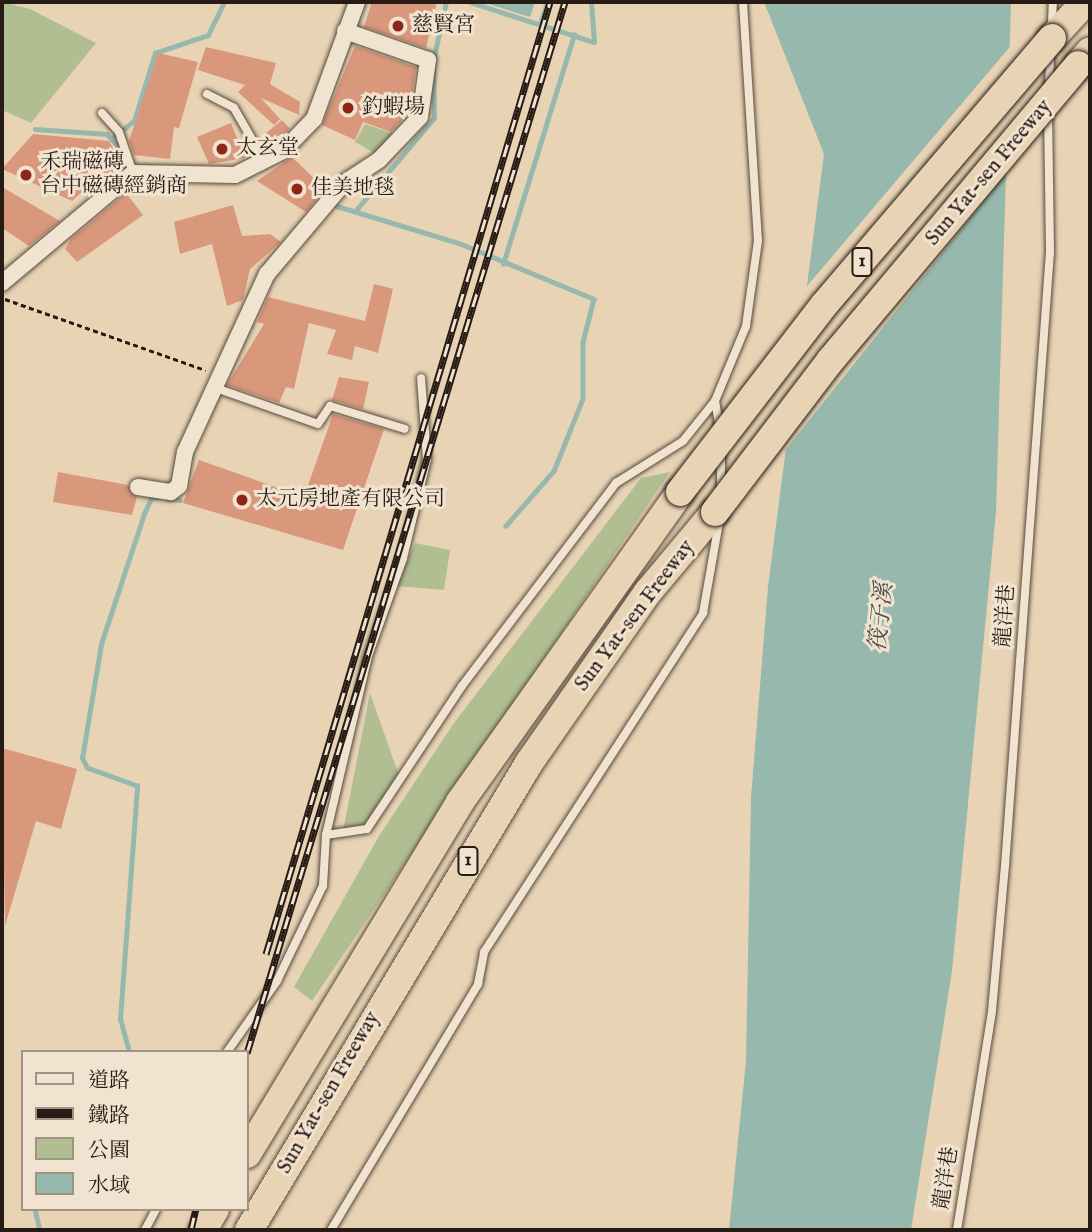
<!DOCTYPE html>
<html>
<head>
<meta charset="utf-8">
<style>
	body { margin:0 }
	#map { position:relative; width:1092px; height:1232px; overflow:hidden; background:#e8d4b5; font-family:"IM FELL English","Noto Serif TC",serif }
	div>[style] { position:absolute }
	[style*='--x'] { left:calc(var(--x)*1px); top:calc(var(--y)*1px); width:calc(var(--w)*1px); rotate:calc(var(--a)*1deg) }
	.green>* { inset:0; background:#b0be92 }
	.water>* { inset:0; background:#97b8ac }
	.pier>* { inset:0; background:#e8d4b5 }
	.stream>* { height:4.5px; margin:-2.25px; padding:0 2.25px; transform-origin:2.25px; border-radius:2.25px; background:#97b8ac }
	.building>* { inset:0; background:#d9977c }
	.path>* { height:2.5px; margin-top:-1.25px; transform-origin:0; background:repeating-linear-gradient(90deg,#271b15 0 5px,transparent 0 8.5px) }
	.roads { filter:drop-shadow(0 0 2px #57493d) drop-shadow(0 0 2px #57493d) }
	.service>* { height:8px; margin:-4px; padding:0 4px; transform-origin:4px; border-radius:4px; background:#f0e3cf }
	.minor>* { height:16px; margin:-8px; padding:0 8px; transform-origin:8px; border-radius:8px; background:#f0e3cf }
	.motorway>* { height:28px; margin:-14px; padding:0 14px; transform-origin:14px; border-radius:14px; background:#e8d4b5 }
	.rail>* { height:7px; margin-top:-3.5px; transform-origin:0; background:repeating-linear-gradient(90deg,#f0e3cf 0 13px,#271b15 0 26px); box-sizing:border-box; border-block:2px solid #271b15 }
	.bridges { filter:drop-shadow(0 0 2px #271b15) drop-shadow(0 0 2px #271b15) }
	.motorway-bridge>* { height:28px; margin:-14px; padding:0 14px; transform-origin:14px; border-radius:14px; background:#e8d4b5 }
	.dots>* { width:19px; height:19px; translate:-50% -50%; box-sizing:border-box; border:4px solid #f0e3cf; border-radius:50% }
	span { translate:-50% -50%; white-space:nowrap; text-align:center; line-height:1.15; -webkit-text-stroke:6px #f0e3cf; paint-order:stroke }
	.shield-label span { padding:2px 5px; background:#f0e3cf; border:2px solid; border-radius:5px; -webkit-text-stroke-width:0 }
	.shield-label { font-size:19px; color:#271b15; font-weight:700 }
	.poi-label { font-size:21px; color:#271b15 }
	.left { translate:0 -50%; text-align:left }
	.street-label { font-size:21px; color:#271b15 }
	.water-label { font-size:23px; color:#494a42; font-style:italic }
	.frame { position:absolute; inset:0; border:4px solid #271b15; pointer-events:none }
	.legend { position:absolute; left:21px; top:1050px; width:228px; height:161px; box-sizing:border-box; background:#f0e3cf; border:2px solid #a09385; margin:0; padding:9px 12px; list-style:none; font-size:21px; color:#271b15 }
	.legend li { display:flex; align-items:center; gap:14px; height:35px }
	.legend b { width:35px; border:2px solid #a09385 }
</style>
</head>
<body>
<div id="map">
	<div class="green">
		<i style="clip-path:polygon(2px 2px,30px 9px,96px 43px,31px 123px,2px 110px)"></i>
		<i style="clip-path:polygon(365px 124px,407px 138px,385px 159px,355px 142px)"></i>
		<i style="clip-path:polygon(670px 472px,312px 1001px,294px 987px,379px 836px,454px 723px,641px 478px)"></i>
		<i style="clip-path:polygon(415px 543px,450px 550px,444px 590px,397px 586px)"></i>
		<i style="clip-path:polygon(370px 693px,402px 784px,372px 825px,343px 831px)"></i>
	</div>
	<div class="water">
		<i style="clip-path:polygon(482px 2px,535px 2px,530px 17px)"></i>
		<i style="clip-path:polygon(764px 2px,1011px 2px,996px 512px,952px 971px,911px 1230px,729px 1230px,746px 1061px,751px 797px,768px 587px,824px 154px)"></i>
	</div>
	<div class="pier">
		<i style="clip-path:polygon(1014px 42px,1010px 168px,780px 457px,802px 292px)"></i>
	</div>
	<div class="stream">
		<i style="--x:470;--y:2;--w:130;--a:17.9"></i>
		<i style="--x:594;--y:42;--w:40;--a:-94.3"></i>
		<i style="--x:540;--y:24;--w:23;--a:-72"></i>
		<i style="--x:35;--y:129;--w:72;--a:4"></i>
		<i style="--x:107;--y:134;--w:24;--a:48"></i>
		<i style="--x:112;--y:138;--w:28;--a:-38"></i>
		<i style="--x:134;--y:121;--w:71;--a:-72.8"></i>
		<i style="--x:155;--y:53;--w:56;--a:-18.8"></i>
		<i style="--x:208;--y:35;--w:37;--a:-64"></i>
		<i style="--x:133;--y:168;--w:17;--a:-7"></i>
		<i style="--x:337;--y:206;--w:127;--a:16.9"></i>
		<i style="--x:459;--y:243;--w:146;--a:22.5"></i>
		<i style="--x:594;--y:299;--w:44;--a:104.3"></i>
		<i style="--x:583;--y:342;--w:57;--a:90"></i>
		<i style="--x:583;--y:399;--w:78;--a:111.9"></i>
		<i style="--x:554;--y:471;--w:73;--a:131.1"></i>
		<i style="--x:357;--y:209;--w:119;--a:-49.8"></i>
		<i style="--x:434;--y:118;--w:57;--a:-91"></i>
		<i style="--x:433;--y:61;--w:60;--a:-77.6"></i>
		<i style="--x:503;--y:264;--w:240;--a:-72.8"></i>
		<i style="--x:167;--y:499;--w:13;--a:4"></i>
		<i style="--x:129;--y:1052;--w:34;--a:-105"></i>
		<i style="--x:120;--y:1019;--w:234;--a:-85.8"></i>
		<i style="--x:137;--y:786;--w:53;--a:-160.2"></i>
		<i style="--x:87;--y:768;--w:11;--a:-117"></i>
		<i style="--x:82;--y:758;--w:116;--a:-80.5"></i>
		<i style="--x:101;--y:644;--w:137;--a:-71.7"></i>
		<i style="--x:144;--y:514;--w:17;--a:-66"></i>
		<i style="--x:151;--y:498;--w:8;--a:-7"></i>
		<i style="--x:35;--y:1209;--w:22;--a:77"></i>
	</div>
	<div class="building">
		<i style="clip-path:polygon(372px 2px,437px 2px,426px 48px,364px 27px)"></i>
		<i style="clip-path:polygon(355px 46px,416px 67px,410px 112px,391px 132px,363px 122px,355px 140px,322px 125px)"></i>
		<i style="clip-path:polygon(206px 47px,276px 63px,270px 84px,300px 102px,299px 115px,261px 98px,280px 119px,274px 125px,238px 92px,245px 85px,198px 70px)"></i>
		<i style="clip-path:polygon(158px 53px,198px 62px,179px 128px,174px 127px,170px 159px,134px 155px,129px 141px)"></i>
		<i style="clip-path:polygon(282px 120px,290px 129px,265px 148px,260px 138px)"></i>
		<i style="clip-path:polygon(231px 123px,245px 158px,209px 164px,197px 137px)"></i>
		<i style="clip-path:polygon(33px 134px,109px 141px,124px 167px,99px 188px,98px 177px,72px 201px,2px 169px)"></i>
		<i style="clip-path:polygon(292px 157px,325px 189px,306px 212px,257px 181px)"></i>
		<i style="clip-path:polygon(2px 187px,60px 221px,29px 246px,2px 228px)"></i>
		<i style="clip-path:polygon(126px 193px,143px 215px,77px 262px,65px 249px,71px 239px)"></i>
		<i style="clip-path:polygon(233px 205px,242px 236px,270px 234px,281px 242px,250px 269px,243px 300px,227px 306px,212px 244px,180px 254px,174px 222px)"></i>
		<i style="clip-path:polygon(374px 284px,393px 289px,378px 353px,355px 346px,352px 360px,327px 354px,336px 330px,309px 323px,294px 389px,286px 387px,279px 403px,227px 385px,264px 324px,257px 322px,268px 297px,365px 321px)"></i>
		<i style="clip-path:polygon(339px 377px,369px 382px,363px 409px,332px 400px)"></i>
		<i style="clip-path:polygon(333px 414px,384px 429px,343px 550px,183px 503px,199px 460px,304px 497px)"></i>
		<i style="clip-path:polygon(58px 472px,128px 485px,137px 497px,132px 515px,53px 502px)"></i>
		<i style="clip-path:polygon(2px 748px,77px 769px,61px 829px,36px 821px,5px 926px)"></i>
	</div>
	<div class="path">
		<i style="--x:5;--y:299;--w:213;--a:19.5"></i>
	</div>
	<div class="roads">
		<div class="service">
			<i style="--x:1052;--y:25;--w:23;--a:-88"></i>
			<i style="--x:1049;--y:88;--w:36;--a:-88"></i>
			<i style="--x:207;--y:94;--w:30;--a:27"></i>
			<i style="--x:234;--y:108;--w:62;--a:60.1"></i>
			<i style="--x:102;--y:113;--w:25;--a:48"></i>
			<i style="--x:119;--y:132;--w:43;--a:71.1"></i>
			<i style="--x:213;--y:387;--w:111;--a:19.4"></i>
			<i style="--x:318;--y:424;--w:22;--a:-56"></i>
			<i style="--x:330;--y:406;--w:78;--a:17"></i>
			<i style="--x:715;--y:401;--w:28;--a:80"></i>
			<i style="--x:721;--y:452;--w:40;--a:90"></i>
			<i style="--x:326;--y:835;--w:41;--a:-8.3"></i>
			<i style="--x:367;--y:829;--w:172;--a:-56.4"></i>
			<i style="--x:462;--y:686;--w:255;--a:-52.8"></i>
			<i style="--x:616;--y:483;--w:79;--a:-32.1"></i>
			<i style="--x:683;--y:441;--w:51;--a:-51.3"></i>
			<i style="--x:715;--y:401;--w:81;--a:-67.5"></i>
			<i style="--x:746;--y:326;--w:86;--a:-82"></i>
			<i style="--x:758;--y:241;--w:239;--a:-93.6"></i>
			<i style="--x:227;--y:1052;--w:87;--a:-54.8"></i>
			<i style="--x:277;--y:981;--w:106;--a:-64.2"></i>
			<i style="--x:323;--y:886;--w:51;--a:-86.6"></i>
			<i style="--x:326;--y:835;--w:184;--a:-76.8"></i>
			<i style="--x:368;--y:656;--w:104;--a:-70.3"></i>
			<i style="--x:403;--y:558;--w:102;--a:-76.4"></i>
			<i style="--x:427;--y:459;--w:81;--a:-94.2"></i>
			<i style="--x:145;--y:1230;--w:24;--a:-62"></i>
			<i style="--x:331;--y:1230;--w:287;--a:-59.1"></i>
			<i style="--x:478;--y:984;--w:33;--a:-79"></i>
			<i style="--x:484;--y:952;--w:404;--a:-57.1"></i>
			<i style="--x:703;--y:613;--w:92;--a:-80"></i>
			<i style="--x:957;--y:1230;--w:222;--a:-80.9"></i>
			<i style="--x:992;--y:1011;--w:146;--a:-84.9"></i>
			<i style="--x:1005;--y:866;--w:616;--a:-85.81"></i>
			<i style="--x:1050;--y:252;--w:141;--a:-90.8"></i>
		</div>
		<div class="minor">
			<i style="--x:2;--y:283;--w:171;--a:-40"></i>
			<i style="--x:133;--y:173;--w:102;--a:1.1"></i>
			<i style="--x:235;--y:175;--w:54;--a:-26.6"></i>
			<i style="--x:283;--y:151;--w:45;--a:-45.9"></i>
			<i style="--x:314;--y:119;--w:125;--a:-69.8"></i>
			<i style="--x:138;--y:487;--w:33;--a:9"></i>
			<i style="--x:171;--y:492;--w:10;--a:-37"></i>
			<i style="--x:179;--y:486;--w:35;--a:-80"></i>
			<i style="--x:185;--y:452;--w:196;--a:-65.3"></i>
			<i style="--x:267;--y:274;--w:119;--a:-49.8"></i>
			<i style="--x:344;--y:183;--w:42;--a:-33.3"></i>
			<i style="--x:379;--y:160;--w:59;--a:-46.4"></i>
			<i style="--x:420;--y:117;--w:58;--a:-82"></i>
			<i style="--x:428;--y:60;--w:88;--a:-160.7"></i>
		</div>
		<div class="motorway">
			<i style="--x:1052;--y:38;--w:49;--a:-47.5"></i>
			<i style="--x:1078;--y:65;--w:18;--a:-49"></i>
			<i style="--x:247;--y:1154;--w:411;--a:-58.8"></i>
			<i style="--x:460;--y:802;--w:380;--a:-54.6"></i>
			<i style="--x:203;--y:1230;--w:24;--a:-60"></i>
			<i style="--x:249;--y:1230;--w:545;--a:-59.05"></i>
			<i style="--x:529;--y:763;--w:208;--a:-55.2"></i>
			<i style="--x:648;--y:592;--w:104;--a:-50.1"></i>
		</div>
	</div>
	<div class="rail">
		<i style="--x:266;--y:954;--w:993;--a:-73.39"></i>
		<i style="--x:247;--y:1053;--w:1098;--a:-73.17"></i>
		<i style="--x:191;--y:1230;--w:22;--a:-77"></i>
	</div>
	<div class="bridges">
		<div class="motorway-bridge">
			<i style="--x:680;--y:492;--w:236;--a:-52.4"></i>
			<i style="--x:824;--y:305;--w:351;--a:-49.5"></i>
			<i style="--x:715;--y:512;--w:190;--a:-52.7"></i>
			<i style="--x:830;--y:361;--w:386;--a:-50"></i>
		</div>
	</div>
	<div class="dots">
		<i style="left:398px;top:26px;background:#8f2418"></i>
		<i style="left:348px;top:108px;background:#8f2418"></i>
		<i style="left:222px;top:149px;background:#8f2418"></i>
		<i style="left:26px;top:175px;background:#8f2418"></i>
		<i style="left:297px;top:189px;background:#8f2418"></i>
		<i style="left:242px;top:500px;background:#8f2418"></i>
	</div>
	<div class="shield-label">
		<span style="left:862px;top:262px">1</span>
		<span style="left:468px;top:861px">1</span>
	</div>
	<div class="poi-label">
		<span class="left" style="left:412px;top:26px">慈賢宮</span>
		<span class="left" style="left:362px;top:108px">釣蝦場</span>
		<span class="left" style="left:236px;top:149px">太玄堂</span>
		<span class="left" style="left:40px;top:175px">禾瑞磁磚<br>台中磁磚經銷商</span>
		<span class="left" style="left:311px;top:189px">佳美地毯</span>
		<span class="left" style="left:256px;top:500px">太元房地產有限公司</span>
	</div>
	<div class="street-label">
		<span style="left:989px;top:173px;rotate:-50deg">Sun Yat-sen Freeway</span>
		<span style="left:635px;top:616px;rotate:-53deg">Sun Yat-sen Freeway</span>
		<span style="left:1006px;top:616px;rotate:-86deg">龍洋巷</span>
		<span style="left:329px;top:1093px;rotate:-60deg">Sun Yat-sen Freeway</span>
		<span style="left:947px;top:1178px;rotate:-81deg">龍洋巷</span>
	</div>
	<div class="water-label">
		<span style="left:882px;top:617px;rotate:-84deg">筏子溪</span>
	</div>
	<div class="frame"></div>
	<ul class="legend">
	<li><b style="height:9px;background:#f0e3cf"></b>道路</li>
	<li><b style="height:9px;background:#271b15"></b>鐵路</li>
	<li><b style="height:19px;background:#b0be92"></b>公園</li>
	<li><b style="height:19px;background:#97b8ac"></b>水域</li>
	</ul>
</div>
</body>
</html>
